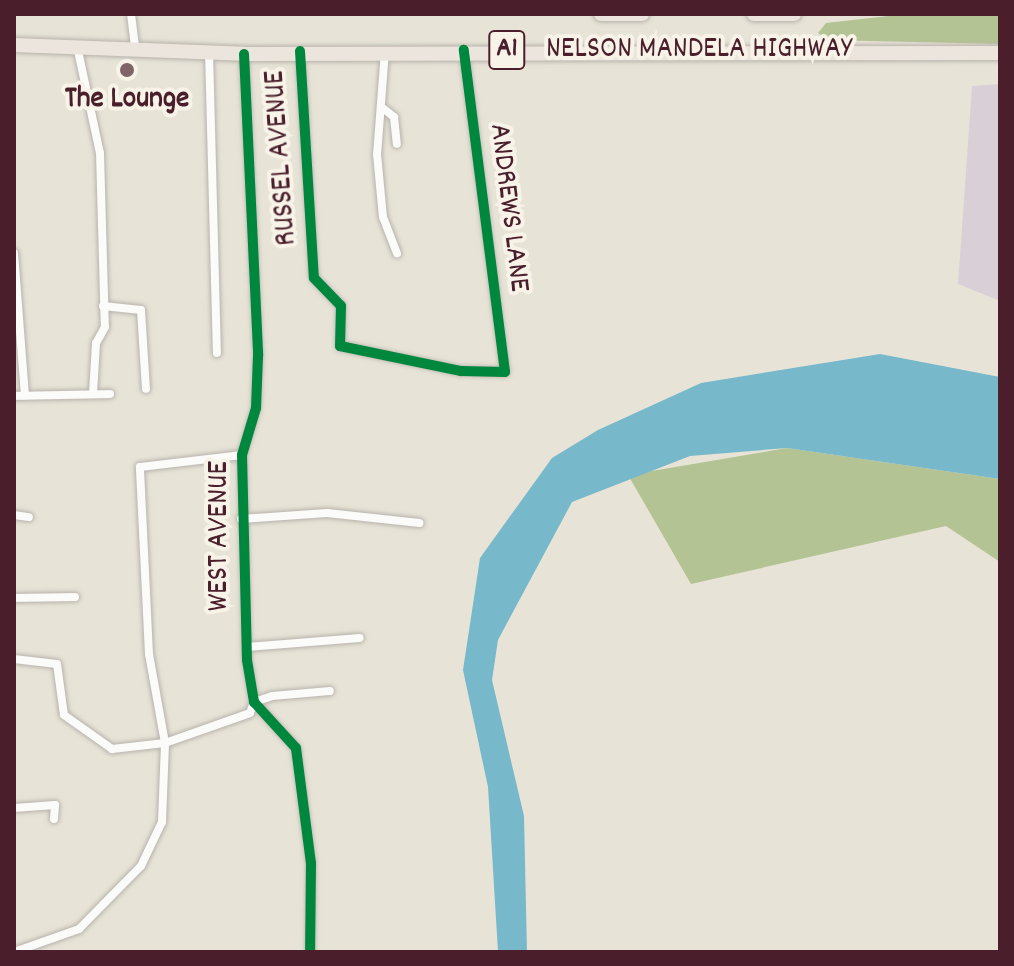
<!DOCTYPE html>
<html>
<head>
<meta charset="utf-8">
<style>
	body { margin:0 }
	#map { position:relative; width:1014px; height:966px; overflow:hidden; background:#e7e4d7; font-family:Dekko,sans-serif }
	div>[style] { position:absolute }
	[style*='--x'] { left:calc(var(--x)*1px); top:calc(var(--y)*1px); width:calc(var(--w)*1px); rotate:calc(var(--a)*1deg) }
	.industrial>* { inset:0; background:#d8d0d6 }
	.forest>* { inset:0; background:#b4c393 }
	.water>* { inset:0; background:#77b8cb }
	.roads { filter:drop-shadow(0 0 2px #b8b2ac) drop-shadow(0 0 2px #b8b2ac) }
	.street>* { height:8px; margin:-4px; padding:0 4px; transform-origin:4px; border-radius:4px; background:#fbfbf9 }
	.highway>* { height:14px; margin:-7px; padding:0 7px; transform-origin:7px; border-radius:7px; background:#ece5dd }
	.cycleway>* { height:10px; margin:-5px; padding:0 5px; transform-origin:5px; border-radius:5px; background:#00873e }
	.dots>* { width:22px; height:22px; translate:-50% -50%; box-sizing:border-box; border:4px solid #f7f3e8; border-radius:50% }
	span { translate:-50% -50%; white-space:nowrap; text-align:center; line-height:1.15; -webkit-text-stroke:8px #f7f3e8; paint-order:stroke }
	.shield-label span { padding:2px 6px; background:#f7f3e8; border:2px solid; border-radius:6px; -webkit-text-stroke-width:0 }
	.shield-label { font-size:28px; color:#4a1f2b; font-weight:700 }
	.street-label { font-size:30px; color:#4a1f2b }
	.poi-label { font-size:30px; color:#4a1f2b; font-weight:700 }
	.frame { position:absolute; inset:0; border:16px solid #4a1f2b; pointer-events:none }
</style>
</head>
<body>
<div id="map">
	<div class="industrial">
		<i style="clip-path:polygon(1000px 84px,1000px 301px,958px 284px,972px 86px)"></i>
	</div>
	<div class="forest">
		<i style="clip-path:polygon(906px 14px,1000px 14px,1000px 44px,827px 40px,818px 33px,826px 23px)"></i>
		<i style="clip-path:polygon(787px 448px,1000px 479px,1000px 562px,946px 526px,691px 584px,628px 475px)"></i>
	</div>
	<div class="water">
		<i style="clip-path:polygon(880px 354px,1000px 377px,1000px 479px,787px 448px,690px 456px,572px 502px,498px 640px,492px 680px,524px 816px,527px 952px,498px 952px,488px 787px,463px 670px,480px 558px,552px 458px,598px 430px,701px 383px)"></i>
	</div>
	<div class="roads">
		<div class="street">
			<i style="--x:131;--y:14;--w:33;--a:83"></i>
			<i style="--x:77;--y:46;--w:109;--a:77.9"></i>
			<i style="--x:100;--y:153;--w:174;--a:88.4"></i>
			<i style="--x:105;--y:327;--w:18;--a:119"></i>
			<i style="--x:96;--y:343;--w:50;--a:93.4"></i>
			<i style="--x:209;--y:51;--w:302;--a:88.5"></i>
			<i style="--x:300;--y:51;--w:227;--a:86.5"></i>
			<i style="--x:314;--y:278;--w:39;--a:46"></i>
			<i style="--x:341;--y:306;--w:40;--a:91.4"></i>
			<i style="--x:340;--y:346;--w:124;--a:11.7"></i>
			<i style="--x:461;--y:371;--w:44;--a:1.3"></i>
			<i style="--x:505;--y:372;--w:323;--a:-97.3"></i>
			<i style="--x:385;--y:51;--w:103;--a:94.4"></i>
			<i style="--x:377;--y:154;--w:63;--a:84.6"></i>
			<i style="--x:383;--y:217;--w:39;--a:69"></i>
			<i style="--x:244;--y:54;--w:302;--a:87.3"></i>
			<i style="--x:258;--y:356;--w:52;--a:92.2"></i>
			<i style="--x:256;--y:408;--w:49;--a:106.6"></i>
			<i style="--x:242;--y:455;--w:205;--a:88.6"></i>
			<i style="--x:247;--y:660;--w:43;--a:80.5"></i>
			<i style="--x:254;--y:702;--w:62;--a:47.6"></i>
			<i style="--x:296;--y:748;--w:116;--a:82.6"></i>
			<i style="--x:311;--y:863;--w:89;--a:90.6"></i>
			<i style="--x:384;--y:109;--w:13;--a:39"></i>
			<i style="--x:394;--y:117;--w:27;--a:84"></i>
			<i style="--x:14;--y:253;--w:143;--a:85.6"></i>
			<i style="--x:103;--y:306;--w:38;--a:6"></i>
			<i style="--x:141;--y:310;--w:79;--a:86.4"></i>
			<i style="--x:14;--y:396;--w:96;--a:-1.2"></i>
			<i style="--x:14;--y:515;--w:15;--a:8"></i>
			<i style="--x:241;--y:519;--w:86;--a:-4"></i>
			<i style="--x:327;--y:513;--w:93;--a:6.2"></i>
			<i style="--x:14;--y:598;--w:61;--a:-0.9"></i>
			<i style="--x:247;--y:647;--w:113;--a:-4.6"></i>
			<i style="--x:14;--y:659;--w:43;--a:6.6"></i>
			<i style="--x:57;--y:664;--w:51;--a:82.2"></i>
			<i style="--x:64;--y:715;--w:59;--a:35.3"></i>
			<i style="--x:112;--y:749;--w:53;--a:-6.5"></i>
			<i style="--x:165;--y:743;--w:90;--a:-100.2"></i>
			<i style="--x:149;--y:654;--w:187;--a:-92.8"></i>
			<i style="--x:140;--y:467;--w:103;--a:-6.7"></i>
			<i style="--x:14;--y:808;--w:41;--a:-4.2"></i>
			<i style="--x:55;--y:805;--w:14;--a:94"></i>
			<i style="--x:14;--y:952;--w:69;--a:-19.5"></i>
			<i style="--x:79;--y:929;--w:88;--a:-45.5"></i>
			<i style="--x:141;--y:866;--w:49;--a:-64.5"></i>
			<i style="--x:162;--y:822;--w:79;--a:-87.8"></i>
			<i style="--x:165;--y:743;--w:90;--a:-19.4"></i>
			<i style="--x:250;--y:713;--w:12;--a:-70"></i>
			<i style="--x:254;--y:702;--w:19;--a:-18"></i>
			<i style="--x:272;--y:696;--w:58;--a:-4.9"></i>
		</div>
		<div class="highway">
			<i style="--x:601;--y:14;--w:41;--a:0"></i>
			<i style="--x:754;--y:14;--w:40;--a:0"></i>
			<i style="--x:14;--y:45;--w:230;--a:2.2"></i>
			<i style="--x:244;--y:54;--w:756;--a:-0.08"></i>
		</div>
	</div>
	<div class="cycleway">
		<i style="--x:300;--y:51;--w:227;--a:86.5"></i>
		<i style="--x:314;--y:278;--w:39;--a:46"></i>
		<i style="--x:341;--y:306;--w:40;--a:91.4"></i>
		<i style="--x:340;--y:346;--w:124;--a:11.7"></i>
		<i style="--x:461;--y:371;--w:44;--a:1.3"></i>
		<i style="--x:505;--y:372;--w:325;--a:-97.3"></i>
		<i style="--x:244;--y:54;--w:302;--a:87.3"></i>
		<i style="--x:258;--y:356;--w:52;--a:92.2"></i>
		<i style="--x:256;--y:408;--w:49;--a:106.6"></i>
		<i style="--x:242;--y:455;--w:205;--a:88.6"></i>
		<i style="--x:247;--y:660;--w:43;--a:80.5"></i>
		<i style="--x:254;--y:702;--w:62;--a:47.6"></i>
		<i style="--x:296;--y:748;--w:116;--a:82.6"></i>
		<i style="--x:311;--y:863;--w:89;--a:90.6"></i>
	</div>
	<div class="dots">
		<i style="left:127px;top:70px;background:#816467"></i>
	</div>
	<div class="shield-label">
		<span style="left:507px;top:50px">A1</span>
	</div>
	<div class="street-label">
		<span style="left:699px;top:51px">NELSON MANDELA HIGHWAY</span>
		<span style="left:283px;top:158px;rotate:-94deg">RUSSEL AVENUE</span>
		<span style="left:507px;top:208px;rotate:83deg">ANDREWS LANE</span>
		<span style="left:221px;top:536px;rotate:-90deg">WEST AVENUE</span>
	</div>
	<div class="poi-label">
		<span style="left:127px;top:101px">The Lounge</span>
	</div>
	<div class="frame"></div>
</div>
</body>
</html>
